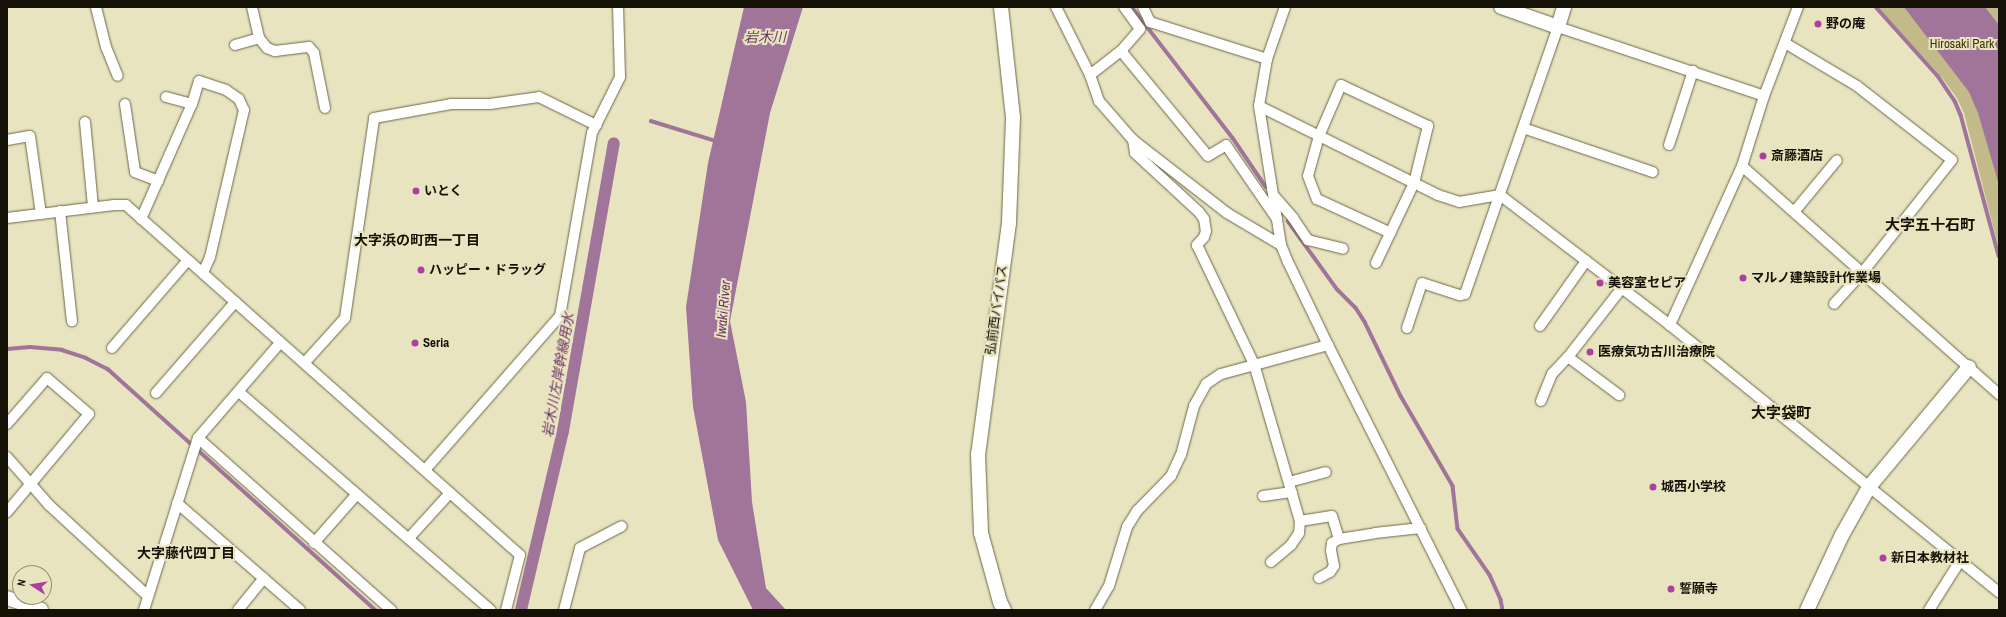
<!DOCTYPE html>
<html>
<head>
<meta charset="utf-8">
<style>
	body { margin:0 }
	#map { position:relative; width:2006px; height:617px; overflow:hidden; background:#e9e4c0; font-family:"Archivo Narrow","Noto Sans JP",sans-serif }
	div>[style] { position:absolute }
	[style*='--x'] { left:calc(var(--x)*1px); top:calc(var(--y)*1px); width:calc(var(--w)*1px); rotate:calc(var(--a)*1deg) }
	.green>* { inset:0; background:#c2bb89 }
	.water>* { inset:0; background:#a07599 }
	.stream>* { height:3.5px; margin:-1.75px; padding:0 1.75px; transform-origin:1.75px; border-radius:1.75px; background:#a07599 }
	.canal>* { height:12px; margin:-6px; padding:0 6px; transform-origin:6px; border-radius:6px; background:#a07599 }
	.roads { filter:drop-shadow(0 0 1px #6b6747) drop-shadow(0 0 1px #6b6747) }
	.street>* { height:10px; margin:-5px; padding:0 5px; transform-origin:5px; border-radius:5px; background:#fff }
	.secondary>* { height:14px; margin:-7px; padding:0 7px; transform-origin:7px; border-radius:7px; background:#fff }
	.dots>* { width:11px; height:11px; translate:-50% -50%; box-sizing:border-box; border:2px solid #e9e4c0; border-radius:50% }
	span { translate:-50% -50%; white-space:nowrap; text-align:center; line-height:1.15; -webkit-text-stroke:4px #e9e4c0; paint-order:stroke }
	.poi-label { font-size:13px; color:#141206; font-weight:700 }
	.left { translate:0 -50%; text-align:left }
	.park-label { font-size:13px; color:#3a3305 }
	.street-label { font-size:13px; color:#141206 }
	.water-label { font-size:14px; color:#6d3566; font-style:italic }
	.neighbourhood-label { font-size:14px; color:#141206; font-weight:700 }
	.quarter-label { font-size:15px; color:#141206; font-weight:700 }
	.frame { position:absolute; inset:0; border:8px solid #141206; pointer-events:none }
	.north { position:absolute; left:12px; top:565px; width:40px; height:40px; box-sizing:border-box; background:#e9e4c0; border:1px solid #949076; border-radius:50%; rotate:282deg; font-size:11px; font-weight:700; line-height:16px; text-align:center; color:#141206 }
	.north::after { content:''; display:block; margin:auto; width:14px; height:18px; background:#ac40a0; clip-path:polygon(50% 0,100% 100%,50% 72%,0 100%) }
</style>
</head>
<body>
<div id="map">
	<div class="green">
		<i style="clip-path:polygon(1878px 7px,1999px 7px,1999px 249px,1964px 113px,1957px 98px,1943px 79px)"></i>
	</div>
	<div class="water">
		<i style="clip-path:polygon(744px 7px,803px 7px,770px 113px,730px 321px,746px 402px,752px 502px,766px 588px,786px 610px,753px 610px,718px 540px,693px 407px,686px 307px,708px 163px)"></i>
		<i style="clip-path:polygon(1904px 7px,1985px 7px,1999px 25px,1999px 185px,1978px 113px,1969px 92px)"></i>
	</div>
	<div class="stream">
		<i style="--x:1132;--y:7;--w:165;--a:52.4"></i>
		<i style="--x:1233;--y:138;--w:59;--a:56"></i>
		<i style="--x:1876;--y:7;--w:93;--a:48.1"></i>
		<i style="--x:1938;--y:76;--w:30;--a:56"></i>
		<i style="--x:1955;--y:101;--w:15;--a:67"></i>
		<i style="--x:1961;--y:115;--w:146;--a:74.9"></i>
		<i style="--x:651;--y:121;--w:68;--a:17.1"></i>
		<i style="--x:1288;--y:221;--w:84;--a:54.2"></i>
		<i style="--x:1337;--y:289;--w:27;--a:45"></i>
		<i style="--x:1356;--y:308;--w:17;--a:57"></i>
		<i style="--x:1365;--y:322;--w:82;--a:64.1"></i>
		<i style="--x:1401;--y:396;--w:104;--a:60"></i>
		<i style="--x:1453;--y:486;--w:43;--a:83.4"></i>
		<i style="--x:1458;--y:529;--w:56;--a:55.2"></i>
		<i style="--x:1490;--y:575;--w:27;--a:66"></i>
		<i style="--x:1501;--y:600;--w:10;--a:79"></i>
		<i style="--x:7;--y:349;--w:23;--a:-5"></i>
		<i style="--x:30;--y:347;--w:32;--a:5"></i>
		<i style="--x:62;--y:350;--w:25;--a:18"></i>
		<i style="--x:86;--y:358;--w:25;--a:27"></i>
		<i style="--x:108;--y:369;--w:360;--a:42"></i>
	</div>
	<div class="canal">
		<i style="--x:521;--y:610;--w:184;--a:-76.8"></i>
		<i style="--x:563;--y:431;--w:292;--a:-80"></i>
	</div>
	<div class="roads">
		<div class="street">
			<i style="--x:96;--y:7;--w:41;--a:76"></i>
			<i style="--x:106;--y:47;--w:31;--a:68"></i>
			<i style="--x:252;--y:7;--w:32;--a:77"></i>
			<i style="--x:259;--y:38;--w:13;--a:51"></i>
			<i style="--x:267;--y:48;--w:9;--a:21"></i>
			<i style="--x:275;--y:51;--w:34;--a:-7"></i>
			<i style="--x:309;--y:47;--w:8;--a:50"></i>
			<i style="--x:314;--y:53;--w:56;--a:78.7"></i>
			<i style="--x:1056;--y:7;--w:76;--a:63.4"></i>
			<i style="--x:1090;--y:75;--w:28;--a:71"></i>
			<i style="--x:1099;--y:101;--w:52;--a:48.9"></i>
			<i style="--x:1133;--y:140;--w:119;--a:37.8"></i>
			<i style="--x:1227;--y:213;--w:63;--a:30.7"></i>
			<i style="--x:1143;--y:7;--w:17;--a:65"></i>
			<i style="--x:1150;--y:22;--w:123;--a:17.5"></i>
			<i style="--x:1285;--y:7;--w:55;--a:109.1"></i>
			<i style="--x:1267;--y:59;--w:48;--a:99.7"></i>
			<i style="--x:1259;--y:106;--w:141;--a:81"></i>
			<i style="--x:1281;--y:245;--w:18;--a:68"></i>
			<i style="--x:1288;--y:262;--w:92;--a:64.3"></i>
			<i style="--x:1328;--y:345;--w:297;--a:63.3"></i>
			<i style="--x:1785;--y:43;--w:84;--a:30.8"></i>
			<i style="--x:1857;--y:86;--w:120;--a:37.9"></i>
			<i style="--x:1952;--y:160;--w:143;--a:128.5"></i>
			<i style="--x:1863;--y:272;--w:43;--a:132.2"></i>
			<i style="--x:235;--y:45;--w:25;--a:-16"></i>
			<i style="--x:1121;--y:51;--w:136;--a:50.4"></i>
			<i style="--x:1208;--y:156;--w:21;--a:-31"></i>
			<i style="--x:1226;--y:145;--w:90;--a:55.4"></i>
			<i style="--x:1090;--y:75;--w:39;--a:-38"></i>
			<i style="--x:1121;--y:51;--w:29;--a:-49"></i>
			<i style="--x:1140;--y:29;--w:27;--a:-126"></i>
			<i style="--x:1764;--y:96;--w:95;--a:-69.1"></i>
			<i style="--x:166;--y:97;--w:27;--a:15"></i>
			<i style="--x:125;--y:104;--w:69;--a:81.6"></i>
			<i style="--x:135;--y:172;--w:25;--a:21"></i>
			<i style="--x:1259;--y:106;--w:200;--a:26.4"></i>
			<i style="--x:1438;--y:195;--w:22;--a:18"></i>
			<i style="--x:1459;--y:202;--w:42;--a:-9.7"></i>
			<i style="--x:1500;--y:195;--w:214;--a:37.4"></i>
			<i style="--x:1670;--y:325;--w:424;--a:39.1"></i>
			<i style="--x:85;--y:122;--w:85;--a:84.6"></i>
			<i style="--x:1523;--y:128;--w:137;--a:18.7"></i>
			<i style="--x:7;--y:140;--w:23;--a:-10"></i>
			<i style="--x:30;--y:136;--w:79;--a:82"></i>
			<i style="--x:1133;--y:140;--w:13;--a:81"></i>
			<i style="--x:1135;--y:153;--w:87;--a:42.7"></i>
			<i style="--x:1199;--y:212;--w:9;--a:54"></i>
			<i style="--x:1204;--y:219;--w:12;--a:81"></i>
			<i style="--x:1206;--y:231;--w:6;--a:108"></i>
			<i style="--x:1204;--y:237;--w:11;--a:131"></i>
			<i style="--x:1197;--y:245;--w:132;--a:64.4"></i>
			<i style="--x:1254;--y:364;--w:164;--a:73.7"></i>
			<i style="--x:1300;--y:521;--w:32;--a:-9"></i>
			<i style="--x:1332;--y:516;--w:24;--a:73"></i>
			<i style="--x:1669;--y:145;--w:78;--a:-72"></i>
			<i style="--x:1742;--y:166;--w:344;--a:41.6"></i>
			<i style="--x:1275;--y:197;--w:28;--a:49"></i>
			<i style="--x:1293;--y:218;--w:27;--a:56"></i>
			<i style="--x:1308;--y:240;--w:36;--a:14"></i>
			<i style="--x:60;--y:211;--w:111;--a:83.8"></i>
			<i style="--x:1794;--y:212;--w:67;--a:-50.4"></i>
			<i style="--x:7;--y:218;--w:108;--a:-6.9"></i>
			<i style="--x:114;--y:205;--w:12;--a:0"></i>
			<i style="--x:126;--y:205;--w:527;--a:41.62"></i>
			<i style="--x:520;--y:555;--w:57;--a:104.3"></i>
			<i style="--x:141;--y:219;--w:126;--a:-66.1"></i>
			<i style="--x:192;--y:104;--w:24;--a:-73"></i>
			<i style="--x:199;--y:81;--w:28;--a:18"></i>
			<i style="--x:226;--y:90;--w:16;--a:35"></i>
			<i style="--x:239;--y:99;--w:12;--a:66"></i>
			<i style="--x:244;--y:110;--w:151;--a:103"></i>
			<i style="--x:210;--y:257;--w:17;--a:114"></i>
			<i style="--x:1376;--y:263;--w:89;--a:-64.6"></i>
			<i style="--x:1414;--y:183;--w:59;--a:-76.2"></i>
			<i style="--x:1428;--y:126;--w:96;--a:-154.8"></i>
			<i style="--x:1341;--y:85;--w:56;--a:113.3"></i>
			<i style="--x:1319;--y:136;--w:41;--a:105.4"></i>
			<i style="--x:1308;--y:176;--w:25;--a:69"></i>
			<i style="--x:1317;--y:199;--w:81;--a:24.7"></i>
			<i style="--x:1540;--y:326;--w:80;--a:-54.7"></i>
			<i style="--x:1407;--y:328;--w:47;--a:-71.6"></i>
			<i style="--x:1422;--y:283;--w:40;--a:18"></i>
			<i style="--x:1460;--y:295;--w:5;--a:-11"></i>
			<i style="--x:1465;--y:294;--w:283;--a:-70.8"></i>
			<i style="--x:1558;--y:27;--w:217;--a:18.5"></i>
			<i style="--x:1764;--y:96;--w:73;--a:107.4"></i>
			<i style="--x:1742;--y:166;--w:175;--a:114.4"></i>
			<i style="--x:112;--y:348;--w:116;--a:-49.2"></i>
			<i style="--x:1568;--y:357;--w:64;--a:36.7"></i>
			<i style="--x:308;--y:359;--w:55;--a:-47.9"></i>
			<i style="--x:345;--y:318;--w:202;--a:-81.7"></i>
			<i style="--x:374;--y:118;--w:78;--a:-10.3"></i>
			<i style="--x:451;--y:104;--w:39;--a:0"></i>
			<i style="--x:490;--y:104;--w:49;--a:-8.1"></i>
			<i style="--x:539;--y:97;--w:64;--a:26.2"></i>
			<i style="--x:239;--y:392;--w:333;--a:40.9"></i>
			<i style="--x:156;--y:393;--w:121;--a:-49"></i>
			<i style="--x:1541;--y:401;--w:29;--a:-68"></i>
			<i style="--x:1552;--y:374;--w:23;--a:-47"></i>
			<i style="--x:1568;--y:357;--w:88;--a:-52"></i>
			<i style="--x:7;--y:424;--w:61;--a:-49"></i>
			<i style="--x:47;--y:378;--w:55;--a:40.6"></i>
			<i style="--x:89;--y:414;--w:128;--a:129.9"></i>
			<i style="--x:198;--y:438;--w:259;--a:41.7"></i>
			<i style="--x:7;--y:457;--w:64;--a:48.8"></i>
			<i style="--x:49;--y:505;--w:134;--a:42.6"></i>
			<i style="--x:425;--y:470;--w:205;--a:-48.8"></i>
			<i style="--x:560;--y:316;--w:186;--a:-80.1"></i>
			<i style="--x:592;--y:133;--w:63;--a:-63.4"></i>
			<i style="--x:620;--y:77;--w:70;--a:-91.6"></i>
			<i style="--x:1289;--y:482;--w:38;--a:-15"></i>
			<i style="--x:1263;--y:496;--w:29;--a:-8"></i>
			<i style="--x:177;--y:503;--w:163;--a:41"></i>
			<i style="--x:409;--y:538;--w:61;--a:-47.7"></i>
			<i style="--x:314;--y:543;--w:65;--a:-48.7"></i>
			<i style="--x:1271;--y:562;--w:26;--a:-40"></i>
			<i style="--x:1291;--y:545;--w:14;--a:-56"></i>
			<i style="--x:1299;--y:533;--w:12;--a:-85"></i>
			<i style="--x:1319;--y:578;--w:13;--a:-29"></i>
			<i style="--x:1330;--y:572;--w:7;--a:-56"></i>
			<i style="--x:1334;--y:566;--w:16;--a:-101"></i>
			<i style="--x:1331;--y:550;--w:7;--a:-82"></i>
			<i style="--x:1332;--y:543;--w:8;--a:-30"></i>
			<i style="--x:1339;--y:539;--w:36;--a:-9"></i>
			<i style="--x:1375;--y:533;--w:46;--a:-6.2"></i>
			<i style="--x:144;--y:610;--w:180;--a:-72.6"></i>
			<i style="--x:198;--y:438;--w:125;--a:-49.2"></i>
			<i style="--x:238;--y:610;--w:41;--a:-50.9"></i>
			<i style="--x:564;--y:610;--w:64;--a:-75.5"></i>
			<i style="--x:580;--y:548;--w:47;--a:-27.6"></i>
			<i style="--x:1095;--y:610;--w:28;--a:-60"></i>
			<i style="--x:1109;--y:586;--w:62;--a:-73"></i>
			<i style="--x:1127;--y:527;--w:19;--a:-58"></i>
			<i style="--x:1137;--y:511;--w:49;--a:-45.8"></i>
			<i style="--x:1171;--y:476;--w:23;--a:-65"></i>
			<i style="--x:1181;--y:455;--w:51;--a:-75.1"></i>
			<i style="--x:1194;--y:406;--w:25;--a:-61"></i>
			<i style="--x:1206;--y:384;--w:18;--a:-34"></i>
			<i style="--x:1221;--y:374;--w:111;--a:-15.2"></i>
			<i style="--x:1929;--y:610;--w:58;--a:-57.7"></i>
		</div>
		<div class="secondary">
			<i style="--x:1001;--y:7;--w:112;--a:83.8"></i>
			<i style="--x:1013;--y:118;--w:105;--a:92.2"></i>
			<i style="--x:1009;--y:223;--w:233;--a:97.6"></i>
			<i style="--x:978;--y:454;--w:79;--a:87.8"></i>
			<i style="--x:981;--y:533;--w:72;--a:74.6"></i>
			<i style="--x:1000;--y:602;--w:9;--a:63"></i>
			<i style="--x:1501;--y:7;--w:60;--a:19.3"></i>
			<i style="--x:1558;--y:27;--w:21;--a:-73"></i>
			<i style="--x:7;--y:598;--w:36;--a:19"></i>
			<i style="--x:1807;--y:610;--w:83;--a:-65"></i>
			<i style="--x:1842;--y:535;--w:55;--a:-60.6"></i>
			<i style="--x:1869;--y:487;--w:156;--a:-50.2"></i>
		</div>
	</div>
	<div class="dots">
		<i style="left:1818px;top:24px;background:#ac40a0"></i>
		<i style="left:1763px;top:156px;background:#ac40a0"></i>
		<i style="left:416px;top:191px;background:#ac40a0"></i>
		<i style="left:421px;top:270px;background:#ac40a0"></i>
		<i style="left:1743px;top:278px;background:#ac40a0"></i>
		<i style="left:1600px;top:283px;background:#ac40a0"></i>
		<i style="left:415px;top:343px;background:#ac40a0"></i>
		<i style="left:1590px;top:352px;background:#ac40a0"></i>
		<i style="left:1653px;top:487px;background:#ac40a0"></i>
		<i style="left:1883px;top:558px;background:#ac40a0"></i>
		<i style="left:1671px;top:589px;background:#ac40a0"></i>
	</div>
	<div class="poi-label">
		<span class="left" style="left:1826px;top:24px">野の庵</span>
		<span class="left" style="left:1771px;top:156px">斎藤酒店</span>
		<span class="left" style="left:424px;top:191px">いとく</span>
		<span class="left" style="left:429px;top:270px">ハッピー・ドラッグ</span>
		<span class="left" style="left:1751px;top:278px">マルノ建築設計作業場</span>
		<span class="left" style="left:1608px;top:283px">美容室セピア</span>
		<span class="left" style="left:423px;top:343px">Seria</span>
		<span class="left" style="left:1598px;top:352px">医療気功古川治療院</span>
		<span class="left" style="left:1661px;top:487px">城西小学校</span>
		<span class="left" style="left:1891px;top:558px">新日本教材社</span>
		<span class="left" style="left:1679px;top:589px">誓願寺</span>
	</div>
	<div class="park-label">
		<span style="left:1962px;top:44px">Hirosaki Park</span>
	</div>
	<div class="street-label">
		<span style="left:997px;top:310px;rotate:-82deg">弘前西バイパス</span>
	</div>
	<div class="water-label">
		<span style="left:765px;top:37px">岩木川</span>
		<span style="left:723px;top:309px;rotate:-85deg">Iwaki River</span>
		<span style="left:558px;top:375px;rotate:-80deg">岩木川左岸幹線用水</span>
	</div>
	<div class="neighbourhood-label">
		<span style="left:417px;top:240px">大字浜の町西一丁目</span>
		<span style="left:186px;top:553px">大字藤代四丁目</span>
	</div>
	<div class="quarter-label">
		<span style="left:1930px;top:225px">大字五十石町</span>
		<span style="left:1781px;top:413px">大字袋町</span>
	</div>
	<div class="frame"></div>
	<div class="north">N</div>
</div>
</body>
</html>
